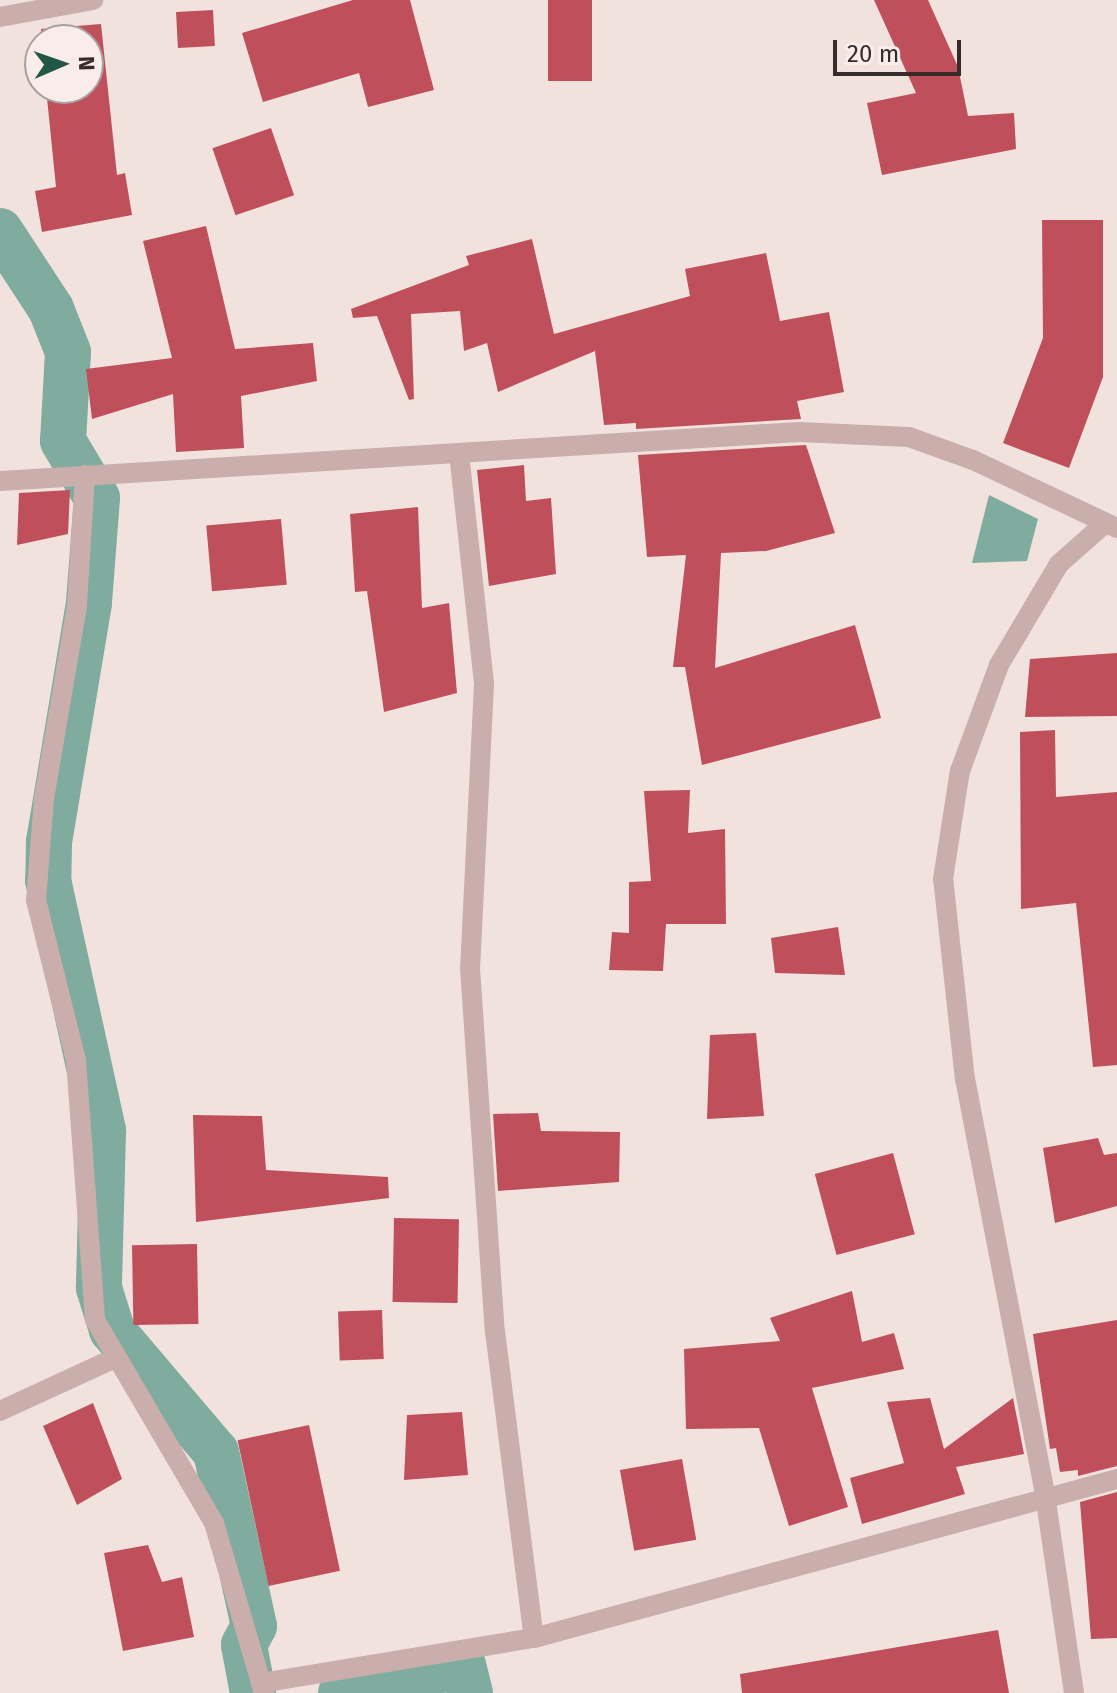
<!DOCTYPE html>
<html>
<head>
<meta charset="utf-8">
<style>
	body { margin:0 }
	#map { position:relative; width:1117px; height:1693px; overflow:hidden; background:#f1e2de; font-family:"Fira Sans",sans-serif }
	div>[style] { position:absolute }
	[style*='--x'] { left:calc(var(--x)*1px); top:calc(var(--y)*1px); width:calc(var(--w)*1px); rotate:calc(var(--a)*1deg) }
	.water>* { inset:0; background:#7fac9e }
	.canal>* { height:46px; margin:-23px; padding:0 23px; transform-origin:23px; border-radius:23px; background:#7fac9e }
	.building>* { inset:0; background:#be4f5b; transform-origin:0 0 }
	.minor>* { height:20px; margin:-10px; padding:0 10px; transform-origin:10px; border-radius:10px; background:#c9aeab }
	span { translate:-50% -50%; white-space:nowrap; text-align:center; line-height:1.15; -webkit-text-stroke:8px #f9edeb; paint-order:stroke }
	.north { position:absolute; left:24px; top:24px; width:80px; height:80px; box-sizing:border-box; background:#f9edeb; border:2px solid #ab9f9e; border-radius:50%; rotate:88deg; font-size:22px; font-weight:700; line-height:32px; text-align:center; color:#372a2a }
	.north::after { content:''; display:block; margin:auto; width:28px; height:36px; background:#225647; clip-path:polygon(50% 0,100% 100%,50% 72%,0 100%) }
	.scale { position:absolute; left:833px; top:40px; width:128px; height:36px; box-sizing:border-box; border:4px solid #372a2a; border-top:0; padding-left:10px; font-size:24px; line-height:28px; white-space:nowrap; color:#372a2a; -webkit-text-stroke:6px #f9edeb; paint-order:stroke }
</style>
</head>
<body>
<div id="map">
	<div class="water">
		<i style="clip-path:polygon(989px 495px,1038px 519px,1027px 561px,972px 563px)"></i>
	</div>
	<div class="canal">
		<i style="--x:0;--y:231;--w:93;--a:56.8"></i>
		<i style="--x:51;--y:309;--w:46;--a:68.4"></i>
		<i style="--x:68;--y:352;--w:89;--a:93.2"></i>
		<i style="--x:63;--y:441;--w:66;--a:59.2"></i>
		<i style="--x:97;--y:498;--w:105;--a:94.4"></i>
		<i style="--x:89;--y:603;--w:241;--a:99.5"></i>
		<i style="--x:49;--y:841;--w:39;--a:91"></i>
		<i style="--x:48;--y:880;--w:257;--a:77.6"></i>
		<i style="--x:103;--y:1131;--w:157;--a:91.5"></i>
		<i style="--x:99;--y:1288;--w:44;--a:72.8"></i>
		<i style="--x:112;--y:1330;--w:160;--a:49.6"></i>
		<i style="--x:216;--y:1452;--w:178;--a:77.7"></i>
		<i style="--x:254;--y:1626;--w:21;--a:118"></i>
		<i style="--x:244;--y:1645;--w:49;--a:79.4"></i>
		<i style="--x:341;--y:1693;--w:125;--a:-12.9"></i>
		<i style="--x:463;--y:1665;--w:29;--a:76"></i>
	</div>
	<div class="building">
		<i style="clip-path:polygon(353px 0,410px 0,434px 90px,368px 107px,359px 73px,263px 102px,242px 33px)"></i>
		<i style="left:548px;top:0;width:44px;height:81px"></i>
		<i style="clip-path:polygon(874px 0,928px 0,958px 67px,968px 116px,1014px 113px,1016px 149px,882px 175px,867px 103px,916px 93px)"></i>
		<i style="left:213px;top:10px;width:36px;height:37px;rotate:87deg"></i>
		<i style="clip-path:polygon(101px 24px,117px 175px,125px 173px,132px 215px,42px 232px,35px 191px,56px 187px,46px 88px,88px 88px,88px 40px,42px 40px,41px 29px)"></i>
		<i style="left:271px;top:128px;width:71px;height:62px;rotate:71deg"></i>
		<i style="clip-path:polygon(1042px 220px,1103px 220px,1103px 377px,1069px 468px,1003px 443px,1043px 338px)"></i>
		<i style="clip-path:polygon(206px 226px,235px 349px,313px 343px,317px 381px,241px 396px,244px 448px,176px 452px,173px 394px,92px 419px,86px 369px,172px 358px,143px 241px)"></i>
		<i style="clip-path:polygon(532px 239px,554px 334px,690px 296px,685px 269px,766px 253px,780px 321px,829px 312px,844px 392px,797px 401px,801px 419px,636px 429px,636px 423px,604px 425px,595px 351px,498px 392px,487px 343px,464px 351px,460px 311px,411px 314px,414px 399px,409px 400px,377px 316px,353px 318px,351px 309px,469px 265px,466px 256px)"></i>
		<i style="clip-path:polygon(806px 445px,835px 533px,766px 551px,721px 553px,715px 668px,855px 625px,881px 718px,702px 765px,685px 667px,673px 667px,686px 555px,647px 557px,638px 455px)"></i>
		<i style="clip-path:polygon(524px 465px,526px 501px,551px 498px,556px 574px,489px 586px,477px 470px)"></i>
		<i style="clip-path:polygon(70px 490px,68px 534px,17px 545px,19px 493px)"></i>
		<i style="clip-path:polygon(418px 507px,422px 608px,449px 603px,457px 693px,384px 712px,367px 591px,355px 592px,350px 514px)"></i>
		<i style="left:281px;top:519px;width:66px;height:75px;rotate:85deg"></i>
		<i style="clip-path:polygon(1117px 653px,1117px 716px,1025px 717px,1030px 659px)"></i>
		<i style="clip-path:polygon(1055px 730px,1056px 797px,1117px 792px,1117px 1065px,1093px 1067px,1076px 903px,1021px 909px,1020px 732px)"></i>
		<i style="clip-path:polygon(690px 790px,688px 833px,725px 829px,726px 924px,666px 924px,663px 971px,609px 970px,612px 932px,629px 933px,629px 882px,651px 881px,644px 791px)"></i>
		<i style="clip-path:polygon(838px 927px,845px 975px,775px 973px,771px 938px)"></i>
		<i style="clip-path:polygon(756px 1033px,764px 1116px,707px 1119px,710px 1035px)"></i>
		<i style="clip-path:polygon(538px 1113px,541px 1131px,620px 1132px,619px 1182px,498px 1191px,493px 1114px)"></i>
		<i style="clip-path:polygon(193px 1115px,262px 1116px,266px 1170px,388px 1177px,389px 1198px,196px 1222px)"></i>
		<i style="clip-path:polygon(1098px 1138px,1104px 1155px,1117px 1153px,1117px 1206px,1055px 1223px,1043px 1148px)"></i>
		<i style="left:893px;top:1153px;width:84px;height:81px;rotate:75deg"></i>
		<i style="left:394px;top:1218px;width:65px;height:84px;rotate:1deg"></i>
		<i style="left:197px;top:1244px;width:80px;height:65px;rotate:89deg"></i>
		<i style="clip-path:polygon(852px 1291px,862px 1342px,894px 1333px,904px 1369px,812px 1388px,848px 1507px,789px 1526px,759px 1428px,686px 1429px,684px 1349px,780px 1341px,770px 1318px)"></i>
		<i style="left:382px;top:1310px;width:49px;height:44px;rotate:88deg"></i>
		<i style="clip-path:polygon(1117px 1320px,1117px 1466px,1078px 1476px,1078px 1470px,1060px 1472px,1056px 1448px,1050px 1449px,1033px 1334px)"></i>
		<i style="clip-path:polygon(930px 1398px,944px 1449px,1013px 1398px,1024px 1454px,956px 1467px,965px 1494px,862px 1524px,850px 1478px,904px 1463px,887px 1402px)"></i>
		<i style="clip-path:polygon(93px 1403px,122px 1479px,77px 1505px,43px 1426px)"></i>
		<i style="clip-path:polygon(462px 1412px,468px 1475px,404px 1480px,407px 1415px)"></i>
		<i style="left:309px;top:1425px;width:149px;height:73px;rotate:78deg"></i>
		<i style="left:682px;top:1459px;width:82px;height:63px;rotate:80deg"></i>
		<i style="clip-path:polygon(1117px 1492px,1117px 1638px,1091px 1639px,1080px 1502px)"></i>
		<i style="clip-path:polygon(148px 1545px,162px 1582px,182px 1577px,194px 1637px,123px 1651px,104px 1553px)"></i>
		<i style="clip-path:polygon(998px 1630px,1009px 1693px,742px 1693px,740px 1674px)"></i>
	</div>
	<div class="minor">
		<i style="--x:0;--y:17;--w:95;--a:-10.4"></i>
		<i style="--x:459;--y:453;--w:232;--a:83.8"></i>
		<i style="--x:484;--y:684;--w:284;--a:92.8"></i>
		<i style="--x:470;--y:968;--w:364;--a:86.1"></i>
		<i style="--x:495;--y:1331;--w:309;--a:82.8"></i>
		<i style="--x:85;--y:475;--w:131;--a:93.5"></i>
		<i style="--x:77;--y:606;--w:196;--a:99.7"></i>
		<i style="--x:44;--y:799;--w:101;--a:94.5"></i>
		<i style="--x:36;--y:900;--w:165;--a:76"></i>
		<i style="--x:76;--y:1060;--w:261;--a:85.8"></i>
		<i style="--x:95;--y:1320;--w:235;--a:59.6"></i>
		<i style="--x:214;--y:1523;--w:167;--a:73.6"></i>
		<i style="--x:0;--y:481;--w:801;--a:-3.51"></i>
		<i style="--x:799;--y:432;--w:110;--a:2.6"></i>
		<i style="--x:909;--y:437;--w:68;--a:19.8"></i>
		<i style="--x:973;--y:460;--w:159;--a:25.3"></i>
		<i style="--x:0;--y:1411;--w:127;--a:-24.7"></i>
		<i style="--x:264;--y:1693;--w:10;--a:-107"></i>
		<i style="--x:261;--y:1683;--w:277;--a:-9.4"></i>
		<i style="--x:534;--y:1638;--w:604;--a:-15.26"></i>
		<i style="--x:1074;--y:1693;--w:201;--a:-98.3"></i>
		<i style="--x:1045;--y:1494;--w:422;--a:-100.9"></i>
		<i style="--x:965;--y:1080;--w:202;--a:-96.2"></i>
		<i style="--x:943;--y:879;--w:109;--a:-81.1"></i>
		<i style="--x:960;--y:771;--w:113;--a:-69.8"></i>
		<i style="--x:999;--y:665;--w:117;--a:-59.3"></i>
		<i style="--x:1059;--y:564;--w:57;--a:-41.5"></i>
	</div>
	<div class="north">N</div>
	<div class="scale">20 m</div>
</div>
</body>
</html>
